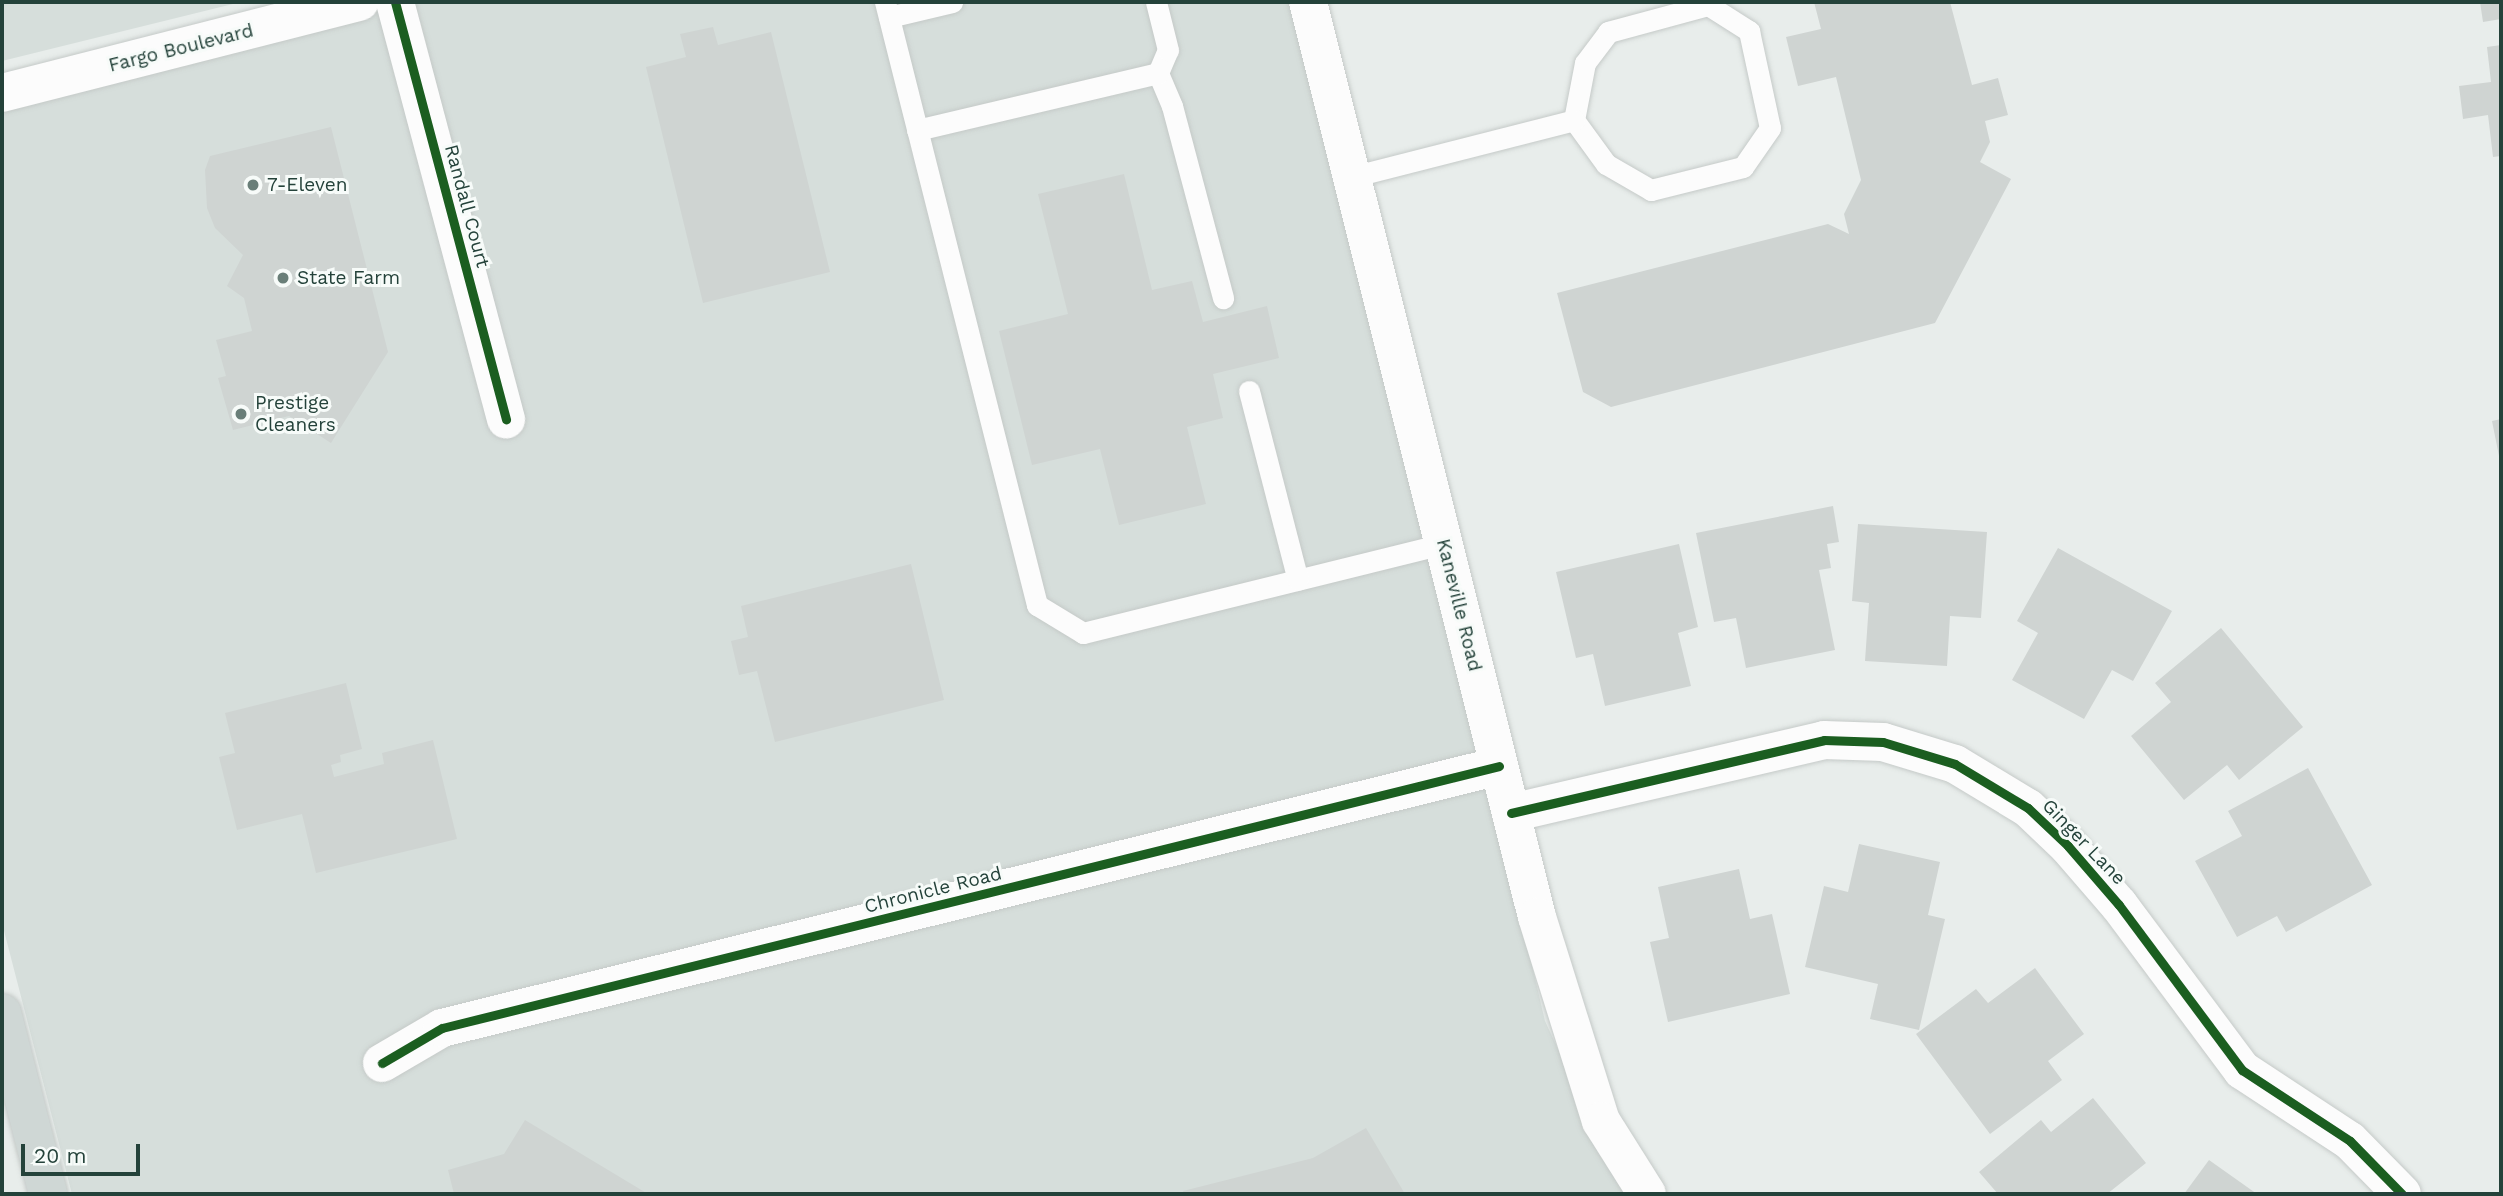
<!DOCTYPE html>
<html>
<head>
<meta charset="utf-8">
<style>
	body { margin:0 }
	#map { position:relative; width:2503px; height:1196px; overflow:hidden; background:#e8edeb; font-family:"Work Sans",sans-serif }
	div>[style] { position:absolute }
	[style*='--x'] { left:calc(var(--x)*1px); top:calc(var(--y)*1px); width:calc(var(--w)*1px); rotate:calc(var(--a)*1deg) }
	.built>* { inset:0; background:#d6dedb }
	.building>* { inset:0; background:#cfd4d2 }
	.roads { filter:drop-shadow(0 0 2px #c5cac8) drop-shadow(0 0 2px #c5cac8) }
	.lane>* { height:21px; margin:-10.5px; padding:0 10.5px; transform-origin:10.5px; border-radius:10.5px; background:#fcfcfc }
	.street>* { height:38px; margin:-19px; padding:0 19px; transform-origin:19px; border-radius:19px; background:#fcfcfc }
	.secondary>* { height:38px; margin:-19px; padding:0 19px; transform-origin:19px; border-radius:19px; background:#fcfcfc }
	.primary>* { height:38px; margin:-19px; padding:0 19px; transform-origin:19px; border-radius:19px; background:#cfd7d5 }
	.cycleway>* { height:9px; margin:-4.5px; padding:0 4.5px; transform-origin:4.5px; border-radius:4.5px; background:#1b5e20 }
	.dots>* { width:19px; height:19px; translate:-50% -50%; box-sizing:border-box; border:4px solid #f7fbf9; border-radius:50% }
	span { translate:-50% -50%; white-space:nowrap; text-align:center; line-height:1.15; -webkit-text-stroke:6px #f7fbf9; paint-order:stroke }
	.street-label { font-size:19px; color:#24423a }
	.poi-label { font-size:19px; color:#24423a }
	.left { translate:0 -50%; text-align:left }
	.frame { position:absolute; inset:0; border:4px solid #24423a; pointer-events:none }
	.scale { position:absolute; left:21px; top:1144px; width:119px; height:32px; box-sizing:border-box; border:4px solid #24423a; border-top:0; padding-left:9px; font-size:21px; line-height:24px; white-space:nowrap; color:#24423a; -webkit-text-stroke:5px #f7fbf9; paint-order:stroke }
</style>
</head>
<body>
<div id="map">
	<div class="built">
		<i style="clip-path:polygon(2px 2px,241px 2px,2px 61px)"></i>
		<i style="clip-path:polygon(390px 2px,1293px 2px,1451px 620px,1545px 1021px,1625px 1194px,72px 1194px,2px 923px,2px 106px)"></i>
	</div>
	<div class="building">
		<i style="clip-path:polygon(1814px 2px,1950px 2px,1972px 85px,1998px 78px,2008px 115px,1985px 121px,1990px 142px,1980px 162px,2011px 179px,1935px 323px,1611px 407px,1583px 392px,1557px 293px,1828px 224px,1849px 234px,1844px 214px,1861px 180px,1836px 77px,1798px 86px,1786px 37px,1821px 29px)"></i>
		<i style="clip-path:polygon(2480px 2px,2501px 2px,2501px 19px,2483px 22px)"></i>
		<i style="clip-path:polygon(713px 27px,718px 45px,771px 32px,830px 272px,703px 303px,646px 67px,686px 57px,680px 34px)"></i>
		<i style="clip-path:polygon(2501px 45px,2501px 156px,2493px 157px,2488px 115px,2463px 119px,2459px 86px,2491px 82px,2487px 47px)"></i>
		<i style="clip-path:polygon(331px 127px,388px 352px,331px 443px,289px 416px,233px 430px,218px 378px,226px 376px,216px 340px,252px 331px,244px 298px,227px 286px,243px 255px,215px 228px,207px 208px,205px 170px,210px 156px)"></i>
		<i style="clip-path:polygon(1124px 174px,1152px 290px,1192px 281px,1203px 322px,1267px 306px,1279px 358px,1213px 374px,1223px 418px,1187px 427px,1206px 504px,1119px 525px,1100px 449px,1032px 465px,999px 331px,1068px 314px,1038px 194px)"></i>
		<i style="clip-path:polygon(2501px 419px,2501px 461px,2500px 461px,2492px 421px)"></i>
		<i style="clip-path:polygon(1833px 506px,1839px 542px,1827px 544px,1831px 568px,1819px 570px,1835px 650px,1746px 668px,1736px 618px,1714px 622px,1696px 533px)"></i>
		<i style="clip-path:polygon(1858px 524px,1987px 532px,1981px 618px,1950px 616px,1947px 666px,1865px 661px,1869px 603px,1852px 601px)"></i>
		<i style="clip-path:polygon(1679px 544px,1698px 627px,1678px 633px,1691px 686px,1605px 706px,1593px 654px,1576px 658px,1556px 572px)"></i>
		<i style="clip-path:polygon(2058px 548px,2172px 611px,2133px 681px,2112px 670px,2084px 719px,2012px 680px,2038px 633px,2017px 621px)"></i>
		<i style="clip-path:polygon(911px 564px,944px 700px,775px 742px,757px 671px,739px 675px,731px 641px,748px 637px,741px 606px)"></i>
		<i style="clip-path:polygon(2221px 628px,2303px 727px,2239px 780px,2227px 765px,2184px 800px,2131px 736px,2171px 702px,2155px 683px)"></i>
		<i style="clip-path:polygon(346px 683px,362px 749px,340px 755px,341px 762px,331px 765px,334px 777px,384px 764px,382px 753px,433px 740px,457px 839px,316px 873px,302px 814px,237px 830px,219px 757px,235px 753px,225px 713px)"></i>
		<i style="clip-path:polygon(2308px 768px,2372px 885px,2286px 932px,2277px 916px,2237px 937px,2195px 861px,2242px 836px,2228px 811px)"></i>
		<i style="clip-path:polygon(1859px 844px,1940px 862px,1928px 915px,1945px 919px,1919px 1030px,1870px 1019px,1878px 984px,1805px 967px,1824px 886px,1848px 892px)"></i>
		<i style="clip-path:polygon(1739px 869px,1750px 919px,1772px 914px,1790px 994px,1668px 1022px,1650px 942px,1669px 938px,1658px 887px)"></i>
		<i style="clip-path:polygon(2035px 968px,2084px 1034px,2048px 1061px,2062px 1080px,1990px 1134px,1916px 1034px,1976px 989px,1988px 1003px)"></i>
		<i style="clip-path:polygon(2093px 1098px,2146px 1163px,2107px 1194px,1998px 1194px,1979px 1172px,2041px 1120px,2051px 1132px)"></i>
		<i style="clip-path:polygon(525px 1120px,648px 1194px,454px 1194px,448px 1170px,504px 1154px)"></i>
		<i style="clip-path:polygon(1366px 1128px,1405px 1194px,1184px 1194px,1183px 1191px,1313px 1158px)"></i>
		<i style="clip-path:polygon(2209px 1160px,2257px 1194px,2184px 1194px)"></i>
	</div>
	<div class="roads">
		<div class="lane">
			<i style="--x:885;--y:2;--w:622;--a:75.85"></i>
			<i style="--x:1037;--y:605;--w:54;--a:31.3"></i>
			<i style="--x:1083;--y:633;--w:371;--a:-13.9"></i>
			<i style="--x:1708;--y:5;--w:49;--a:32.4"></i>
			<i style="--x:1749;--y:31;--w:99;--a:77.8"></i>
			<i style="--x:1770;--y:128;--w:47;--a:124.7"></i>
			<i style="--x:1743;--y:167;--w:95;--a:166"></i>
			<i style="--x:1651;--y:190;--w:52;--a:-150"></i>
			<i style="--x:1606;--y:164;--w:54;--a:-126"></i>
			<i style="--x:1574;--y:120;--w:58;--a:-79.1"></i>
			<i style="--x:1585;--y:63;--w:39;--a:-53"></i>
			<i style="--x:1608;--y:32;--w:104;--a:-15.1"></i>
			<i style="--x:889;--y:17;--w:65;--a:-13.4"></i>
			<i style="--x:1158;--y:73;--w:36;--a:67"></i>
			<i style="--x:1172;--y:106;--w:199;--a:75.1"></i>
			<i style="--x:917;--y:130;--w:248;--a:-13.3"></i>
			<i style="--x:1158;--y:73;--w:25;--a:-67"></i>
			<i style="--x:1168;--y:50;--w:49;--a:-104"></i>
			<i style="--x:1351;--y:177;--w:230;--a:-14.3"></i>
			<i style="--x:1249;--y:391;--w:195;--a:75.5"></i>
		</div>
		<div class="street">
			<i style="--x:395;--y:2;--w:432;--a:75.1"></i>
			<i style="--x:1511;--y:813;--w:321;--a:-13.1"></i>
			<i style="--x:1824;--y:740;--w:59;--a:1.9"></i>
			<i style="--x:1883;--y:742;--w:75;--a:17"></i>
			<i style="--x:1955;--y:764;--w:85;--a:31.1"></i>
			<i style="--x:2028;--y:808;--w:55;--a:43.5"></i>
			<i style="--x:2068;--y:846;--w:78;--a:49.2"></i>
			<i style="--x:2119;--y:905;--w:206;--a:53.3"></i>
			<i style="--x:2242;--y:1070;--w:129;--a:33.3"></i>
			<i style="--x:2350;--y:1141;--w:74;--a:45.5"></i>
			<i style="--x:382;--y:1063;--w:69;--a:-30.3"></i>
			<i style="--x:442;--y:1028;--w:1089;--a:-13.92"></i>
		</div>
		<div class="secondary">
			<i style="--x:1308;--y:2;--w:943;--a:75.95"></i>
			<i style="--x:1537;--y:917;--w:214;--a:72.6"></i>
			<i style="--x:1601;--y:1121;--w:86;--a:57.8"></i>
			<i style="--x:2;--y:93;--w:369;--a:-14.3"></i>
		</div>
		<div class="primary">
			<i style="--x:2;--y:1013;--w:187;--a:75.7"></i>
		</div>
	</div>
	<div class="cycleway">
		<i style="--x:395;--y:2;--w:432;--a:75.1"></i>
		<i style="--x:1511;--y:813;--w:321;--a:-13.1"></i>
		<i style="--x:1824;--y:740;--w:59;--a:1.9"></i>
		<i style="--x:1883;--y:742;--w:75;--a:17"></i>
		<i style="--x:1955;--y:764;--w:85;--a:31.1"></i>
		<i style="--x:2028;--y:808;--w:55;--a:43.5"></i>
		<i style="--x:2068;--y:846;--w:78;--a:49.2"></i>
		<i style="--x:2119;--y:905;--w:206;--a:53.3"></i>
		<i style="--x:2242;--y:1070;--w:129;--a:33.3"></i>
		<i style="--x:2350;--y:1141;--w:74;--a:45.5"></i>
		<i style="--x:382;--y:1063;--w:69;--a:-30.3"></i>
		<i style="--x:442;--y:1028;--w:1089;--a:-13.92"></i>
	</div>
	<div class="dots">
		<i style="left:253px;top:185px;background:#697e78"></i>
		<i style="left:283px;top:278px;background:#697e78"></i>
		<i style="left:241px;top:414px;background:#697e78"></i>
	</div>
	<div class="street-label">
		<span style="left:181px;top:48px;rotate:-14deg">Fargo Boulevard</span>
		<span style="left:467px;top:206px;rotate:75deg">Randall Court</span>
		<span style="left:1459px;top:605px;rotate:76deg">Kaneville Road</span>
		<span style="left:2084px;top:842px;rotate:46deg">Ginger Lane</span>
		<span style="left:933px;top:890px;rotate:-14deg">Chronicle Road</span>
	</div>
	<div class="poi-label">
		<span class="left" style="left:267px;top:185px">7-Eleven</span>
		<span class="left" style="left:297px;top:278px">State Farm</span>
		<span class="left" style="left:255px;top:414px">Prestige<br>Cleaners</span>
	</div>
	<div class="frame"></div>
	<div class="scale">20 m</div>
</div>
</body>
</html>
